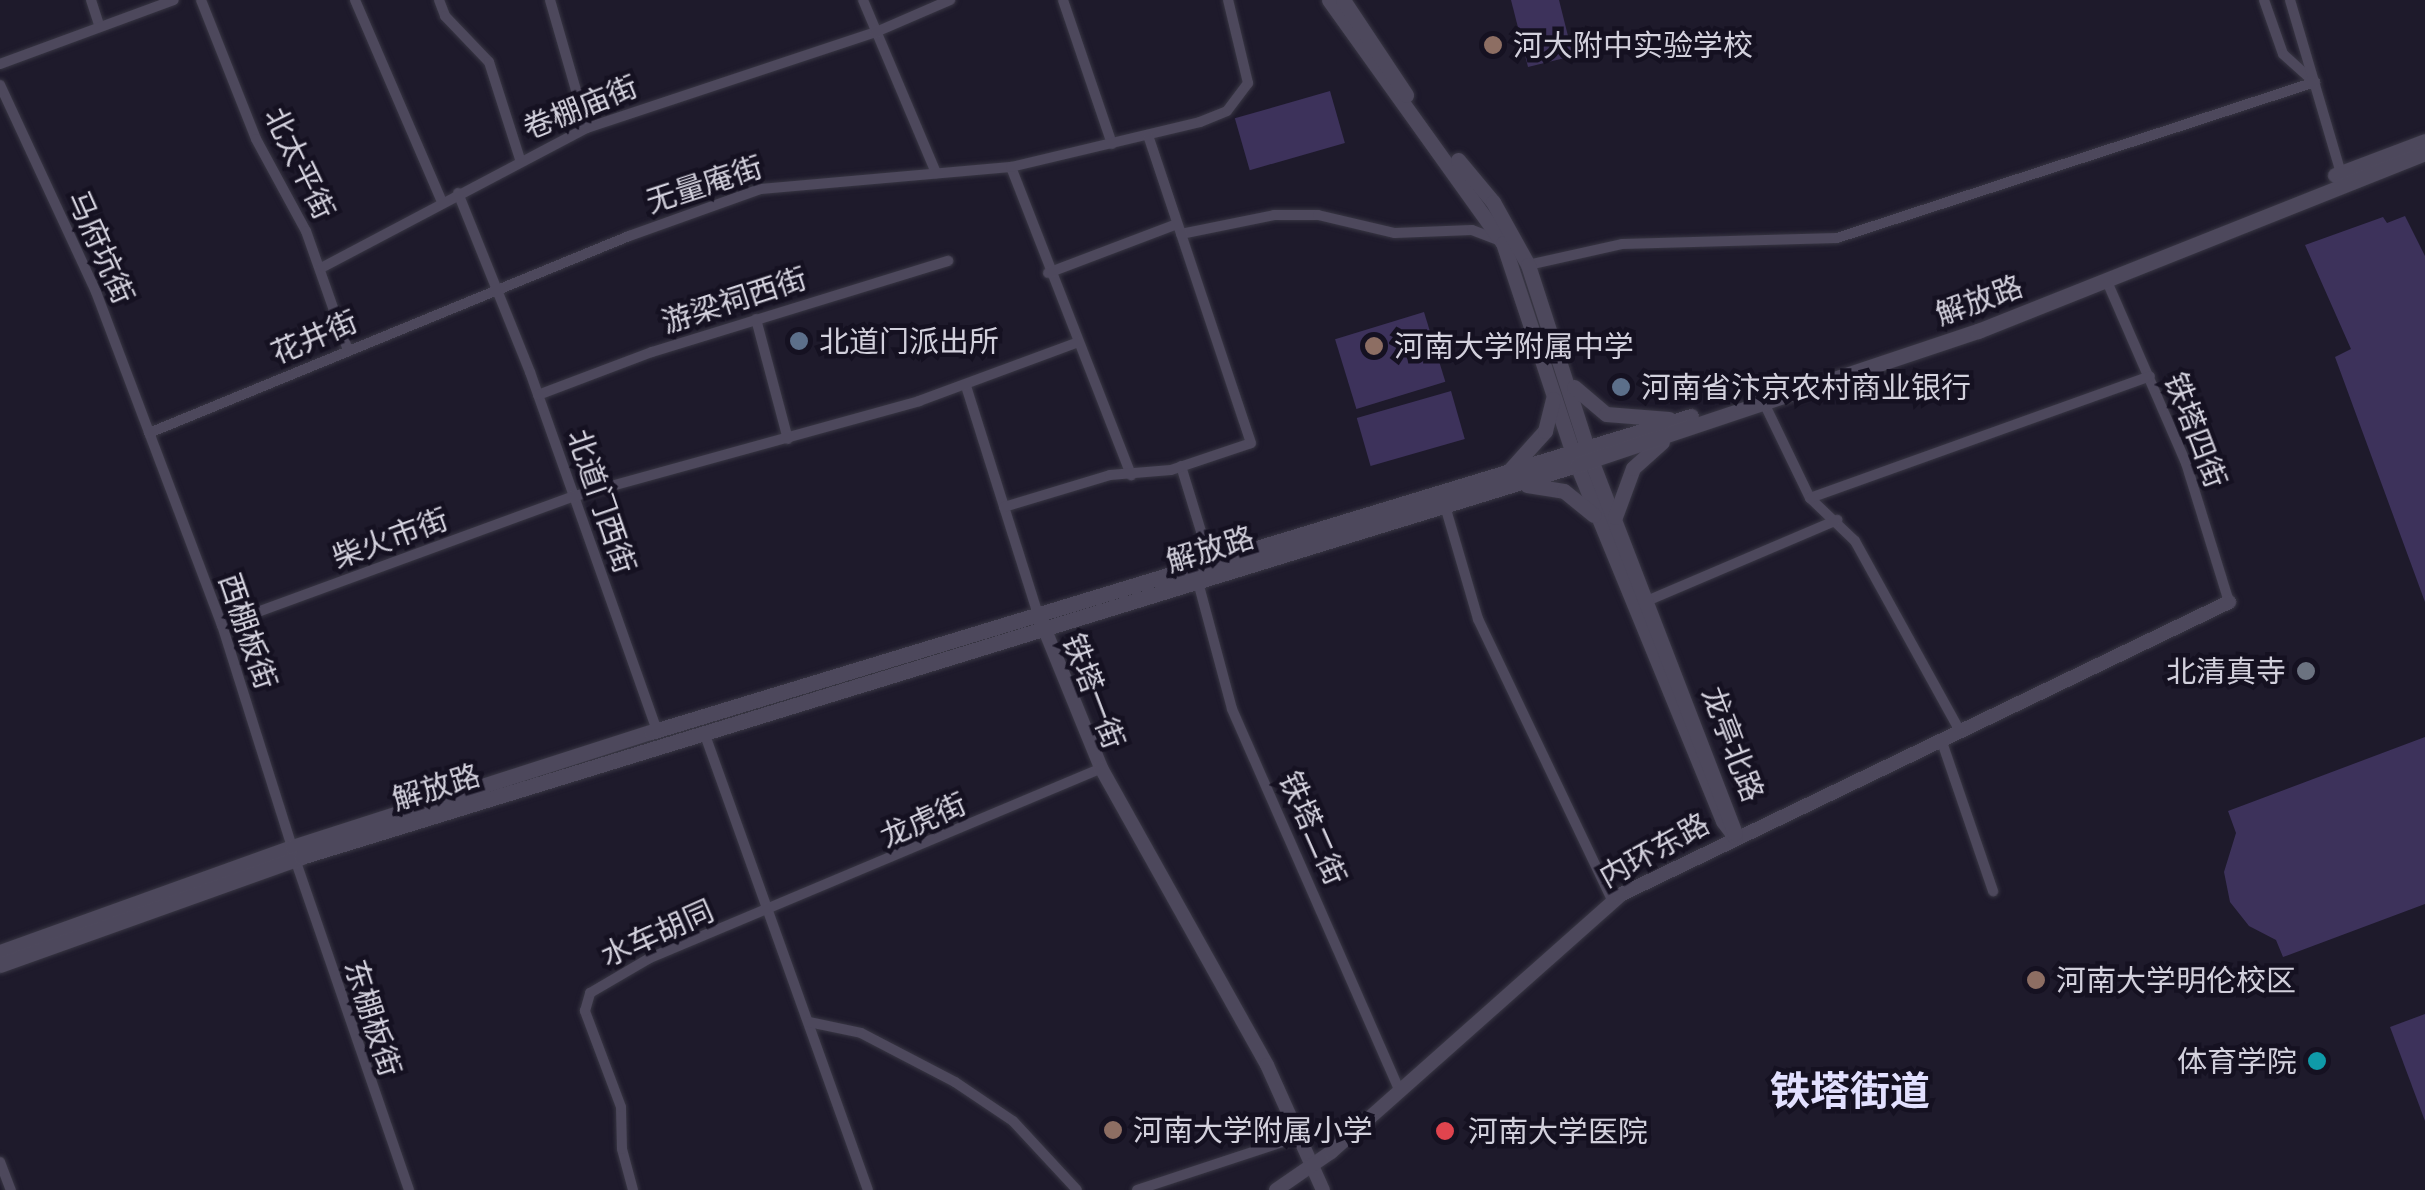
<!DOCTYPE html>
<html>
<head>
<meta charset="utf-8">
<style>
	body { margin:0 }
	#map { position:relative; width:2425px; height:1190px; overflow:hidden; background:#1e1a2b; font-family:"Titillium Web","Noto Sans SC",sans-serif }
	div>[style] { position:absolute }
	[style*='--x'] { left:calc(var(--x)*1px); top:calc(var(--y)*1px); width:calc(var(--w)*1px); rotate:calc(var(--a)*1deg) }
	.green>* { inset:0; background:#3d325b; transform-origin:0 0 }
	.roads { filter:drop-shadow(0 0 2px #383643) drop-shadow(0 0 2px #383643) }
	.minor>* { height:10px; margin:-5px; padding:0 5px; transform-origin:5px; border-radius:5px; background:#4d485c }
	.tertiary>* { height:14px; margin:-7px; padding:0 7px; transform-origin:7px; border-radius:7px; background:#4d485c }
	.secondary>* { height:15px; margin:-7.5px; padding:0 7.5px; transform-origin:7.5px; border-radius:7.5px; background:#4d485c }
	.dots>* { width:28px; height:28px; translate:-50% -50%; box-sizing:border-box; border:5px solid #151121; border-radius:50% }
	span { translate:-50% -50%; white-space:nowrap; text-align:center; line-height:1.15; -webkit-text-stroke:9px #151121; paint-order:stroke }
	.poi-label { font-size:30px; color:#d2d0dc }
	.left { translate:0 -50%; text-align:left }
	.right { translate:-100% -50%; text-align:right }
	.street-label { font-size:30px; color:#d2d0dc }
	.district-label { font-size:40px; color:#e2e0fe; font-weight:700 }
</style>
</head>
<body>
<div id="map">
	<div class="green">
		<i style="clip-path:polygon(1511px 0,1559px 0,1573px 56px,1528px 67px)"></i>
		<i style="left:1330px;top:91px;width:54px;height:99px;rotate:74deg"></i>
		<i style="clip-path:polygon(2405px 216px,2425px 256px,2425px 602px,2335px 357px,2351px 349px,2305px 245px,2383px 217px,2387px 223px)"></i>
		<i style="left:1424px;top:312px;width:73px;height:93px;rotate:73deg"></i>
		<i style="left:1451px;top:391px;width:50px;height:98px;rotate:74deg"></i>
		<i style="clip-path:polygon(2425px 737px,2425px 904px,2283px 957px,2276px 940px,2249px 926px,2230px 902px,2224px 872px,2236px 833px,2228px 811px)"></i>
		<i style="clip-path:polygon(2425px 1014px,2425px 1121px,2390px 1027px)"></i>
	</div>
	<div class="roads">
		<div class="minor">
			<i style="--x:91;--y:0;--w:26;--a:72"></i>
			<i style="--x:201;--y:0;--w:149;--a:68.4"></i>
			<i style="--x:256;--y:139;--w:105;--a:61.5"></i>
			<i style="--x:306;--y:231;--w:126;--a:70.6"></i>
			<i style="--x:355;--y:0;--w:220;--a:66.7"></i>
			<i style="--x:439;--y:0;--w:17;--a:69"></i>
			<i style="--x:445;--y:16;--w:64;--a:46.3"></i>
			<i style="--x:489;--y:62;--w:102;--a:72.3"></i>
			<i style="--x:550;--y:0;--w:133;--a:73.9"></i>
			<i style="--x:863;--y:0;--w:188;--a:67.1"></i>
			<i style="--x:1063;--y:0;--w:152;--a:71.2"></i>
			<i style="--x:2264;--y:0;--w:57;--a:70.6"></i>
			<i style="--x:2283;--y:54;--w:42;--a:42.1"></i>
			<i style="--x:2290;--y:0;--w:180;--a:73.6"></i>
			<i style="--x:0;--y:64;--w:185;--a:-20.2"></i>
			<i style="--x:0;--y:85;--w:228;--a:65.1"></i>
			<i style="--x:96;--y:292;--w:356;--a:69.3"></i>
			<i style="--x:222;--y:625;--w:233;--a:72.5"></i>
			<i style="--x:1011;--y:167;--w:331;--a:68.7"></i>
			<i style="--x:458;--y:193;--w:193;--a:68.1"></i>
			<i style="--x:530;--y:372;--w:380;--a:70.5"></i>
			<i style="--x:1181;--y:234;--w:95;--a:-11.5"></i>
			<i style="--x:1274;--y:215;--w:44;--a:0"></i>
			<i style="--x:1318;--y:215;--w:79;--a:13.2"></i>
			<i style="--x:1395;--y:233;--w:77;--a:-2.2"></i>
			<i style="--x:1472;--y:230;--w:28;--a:21"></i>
			<i style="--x:1528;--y:265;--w:96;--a:-12.6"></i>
			<i style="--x:1622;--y:244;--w:215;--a:-1.6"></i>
			<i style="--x:1837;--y:238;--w:503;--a:-18.07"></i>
			<i style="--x:321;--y:268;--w:301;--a:-27.8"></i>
			<i style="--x:587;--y:128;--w:305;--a:-18.4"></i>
			<i style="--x:876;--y:32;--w:81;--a:-23.4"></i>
			<i style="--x:1048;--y:273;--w:138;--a:-20.8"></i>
			<i style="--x:2106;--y:279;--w:201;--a:66.5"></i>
			<i style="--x:2186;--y:463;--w:145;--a:72.8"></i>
			<i style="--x:756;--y:319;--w:124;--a:75.1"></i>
			<i style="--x:966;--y:386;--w:240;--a:72.5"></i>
			<i style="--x:538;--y:395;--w:122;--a:-20.7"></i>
			<i style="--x:652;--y:352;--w:310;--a:-17.1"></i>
			<i style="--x:1764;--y:403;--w:106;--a:64.2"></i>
			<i style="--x:1810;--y:498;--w:62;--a:43.7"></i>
			<i style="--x:1855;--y:541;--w:217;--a:61.1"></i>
			<i style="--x:149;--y:433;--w:519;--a:-22.31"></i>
			<i style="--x:629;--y:236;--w:139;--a:-19.7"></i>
			<i style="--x:760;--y:189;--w:252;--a:-5"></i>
			<i style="--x:1011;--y:167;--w:194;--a:-13.4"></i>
			<i style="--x:1200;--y:122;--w:29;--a:-22"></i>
			<i style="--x:1227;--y:111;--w:35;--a:-53"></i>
			<i style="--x:1248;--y:83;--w:85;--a:-103.5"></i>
			<i style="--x:1181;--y:466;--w:102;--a:73"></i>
			<i style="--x:1810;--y:498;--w:361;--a:-19.7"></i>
			<i style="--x:1445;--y:506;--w:118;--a:73.7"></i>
			<i style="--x:1478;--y:619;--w:311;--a:64.5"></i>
			<i style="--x:1004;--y:507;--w:111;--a:-16.8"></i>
			<i style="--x:1110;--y:475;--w:61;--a:-4.7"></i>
			<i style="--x:1171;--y:470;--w:84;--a:-18.6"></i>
			<i style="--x:1251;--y:443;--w:324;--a:-108.5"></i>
			<i style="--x:1198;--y:582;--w:131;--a:75"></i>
			<i style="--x:1232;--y:709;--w:415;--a:66.3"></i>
			<i style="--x:1647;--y:601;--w:207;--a:-23.1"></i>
			<i style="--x:222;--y:625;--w:376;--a:-20.1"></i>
			<i style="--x:575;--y:496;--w:357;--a:-15.4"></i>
			<i style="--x:919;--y:401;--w:167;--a:-20.3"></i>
			<i style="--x:705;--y:735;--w:483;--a:70.3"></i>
			<i style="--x:1941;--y:739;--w:161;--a:71.1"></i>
			<i style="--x:295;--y:859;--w:350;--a:71"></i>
			<i style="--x:809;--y:1022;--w:53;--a:11.9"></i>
			<i style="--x:861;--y:1033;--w:106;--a:27.5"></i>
			<i style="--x:955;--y:1082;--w:70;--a:33.9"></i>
			<i style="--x:1013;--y:1121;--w:94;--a:47.2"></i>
			<i style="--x:0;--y:1162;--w:30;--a:69"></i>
			<i style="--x:633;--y:1190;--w:42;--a:-105"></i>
			<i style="--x:622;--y:1149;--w:42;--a:-91.4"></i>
			<i style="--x:621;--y:1107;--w:103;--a:-110.6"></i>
			<i style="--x:585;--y:1011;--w:19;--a:-74"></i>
			<i style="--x:590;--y:993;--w:69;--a:-30.3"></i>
			<i style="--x:650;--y:958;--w:483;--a:-22.8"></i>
			<i style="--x:1137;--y:1190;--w:163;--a:-18.2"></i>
		</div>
		<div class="tertiary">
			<i style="--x:1041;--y:620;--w:160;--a:67.9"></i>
			<i style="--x:1101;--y:768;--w:340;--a:60.8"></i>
			<i style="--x:1267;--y:1065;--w:137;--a:65.9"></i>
			<i style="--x:1276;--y:1190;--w:67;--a:-34.6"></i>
			<i style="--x:1331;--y:1152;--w:387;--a:-41.6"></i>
			<i style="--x:1620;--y:895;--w:676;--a:-25.69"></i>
		</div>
		<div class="secondary">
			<i style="--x:1329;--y:0;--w:299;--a:54.4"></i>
			<i style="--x:1503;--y:243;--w:234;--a:71.6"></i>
			<i style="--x:1577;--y:465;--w:385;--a:67.7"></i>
			<i style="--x:1723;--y:821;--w:20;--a:53"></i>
			<i style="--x:1343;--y:0;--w:114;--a:56.4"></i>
			<i style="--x:1458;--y:160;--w:55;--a:50.2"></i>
			<i style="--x:1493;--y:202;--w:72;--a:60.9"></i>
			<i style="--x:1528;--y:265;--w:205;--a:72.1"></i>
			<i style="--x:1591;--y:460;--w:400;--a:68.9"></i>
			<i style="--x:2335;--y:175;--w:96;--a:-20.7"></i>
			<i style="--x:1574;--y:387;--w:42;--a:40.2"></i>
			<i style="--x:1606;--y:414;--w:63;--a:4.5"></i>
			<i style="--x:1509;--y:471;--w:54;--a:-48"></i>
			<i style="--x:1545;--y:431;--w:33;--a:-76"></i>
			<i style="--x:1527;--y:485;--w:37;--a:9"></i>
			<i style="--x:1564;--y:491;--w:38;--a:39"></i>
			<i style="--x:1615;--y:517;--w:52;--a:-69.8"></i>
			<i style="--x:1633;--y:468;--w:39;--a:-42"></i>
			<i style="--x:0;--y:952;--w:310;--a:-19.8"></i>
			<i style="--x:292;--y:847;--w:377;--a:-17.8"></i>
			<i style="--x:651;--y:732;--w:1087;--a:-16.9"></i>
			<i style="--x:0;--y:965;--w:320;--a:-19.7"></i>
			<i style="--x:301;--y:857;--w:1335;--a:-17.08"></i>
			<i style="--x:1577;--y:465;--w:423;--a:-18.5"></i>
			<i style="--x:1978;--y:331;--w:481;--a:-21.7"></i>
		</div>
	</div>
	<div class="dots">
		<i style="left:1493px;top:45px;background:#8d6e63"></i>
		<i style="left:799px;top:341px;background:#5c6f8a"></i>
		<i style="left:1374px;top:346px;background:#8d6e63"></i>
		<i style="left:1621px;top:387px;background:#5c6f8a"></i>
		<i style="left:2306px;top:671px;background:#6b7280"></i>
		<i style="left:2036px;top:980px;background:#8d6e63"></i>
		<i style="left:2317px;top:1061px;background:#0f9aa8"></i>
		<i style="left:1113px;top:1130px;background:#8d6e63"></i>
		<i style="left:1445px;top:1131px;background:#e0444e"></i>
	</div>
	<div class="poi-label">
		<span class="left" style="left:1513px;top:45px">河大附中实验学校</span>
		<span class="left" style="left:819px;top:341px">北道门派出所</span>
		<span class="left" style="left:1394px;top:346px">河南大学附属中学</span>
		<span class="left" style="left:1641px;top:387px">河南省汴京农村商业银行</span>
		<span class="right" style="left:2286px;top:671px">北清真寺</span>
		<span class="left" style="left:2056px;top:980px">河南大学明伦校区</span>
		<span class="right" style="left:2297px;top:1061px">体育学院</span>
		<span class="left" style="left:1133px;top:1130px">河南大学附属小学</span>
		<span class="left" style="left:1468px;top:1131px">河南大学医院</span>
	</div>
	<div class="street-label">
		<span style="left:580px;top:107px;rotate:-22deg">卷棚庙街</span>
		<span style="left:300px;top:163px;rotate:64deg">北太平街</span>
		<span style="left:704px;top:184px;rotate:-18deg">无量庵街</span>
		<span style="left:101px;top:247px;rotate:66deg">马府坑街</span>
		<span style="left:734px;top:300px;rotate:-18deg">游梁祠西街</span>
		<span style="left:1979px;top:300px;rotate:-20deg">解放路</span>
		<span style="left:314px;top:337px;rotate:-23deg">花井街</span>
		<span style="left:2196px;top:430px;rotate:69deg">铁塔四街</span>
		<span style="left:602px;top:501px;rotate:71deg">北道门西街</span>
		<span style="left:390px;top:538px;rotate:-20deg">柴火市街</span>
		<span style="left:1210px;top:549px;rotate:-17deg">解放路</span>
		<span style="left:248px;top:631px;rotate:71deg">西棚板街</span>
		<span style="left:1094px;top:691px;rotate:69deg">铁塔一街</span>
		<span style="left:1733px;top:744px;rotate:69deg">龙亭北路</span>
		<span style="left:436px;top:787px;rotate:-17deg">解放路</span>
		<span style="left:923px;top:820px;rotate:-24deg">龙虎街</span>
		<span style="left:1313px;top:828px;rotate:66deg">铁塔二街</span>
		<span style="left:1654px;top:850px;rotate:-29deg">内环东路</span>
		<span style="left:657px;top:933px;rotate:-24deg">水车胡同</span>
		<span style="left:373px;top:1018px;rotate:72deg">东棚板街</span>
	</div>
	<div class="district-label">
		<span style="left:1850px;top:1091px">铁塔街道</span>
	</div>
</div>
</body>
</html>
